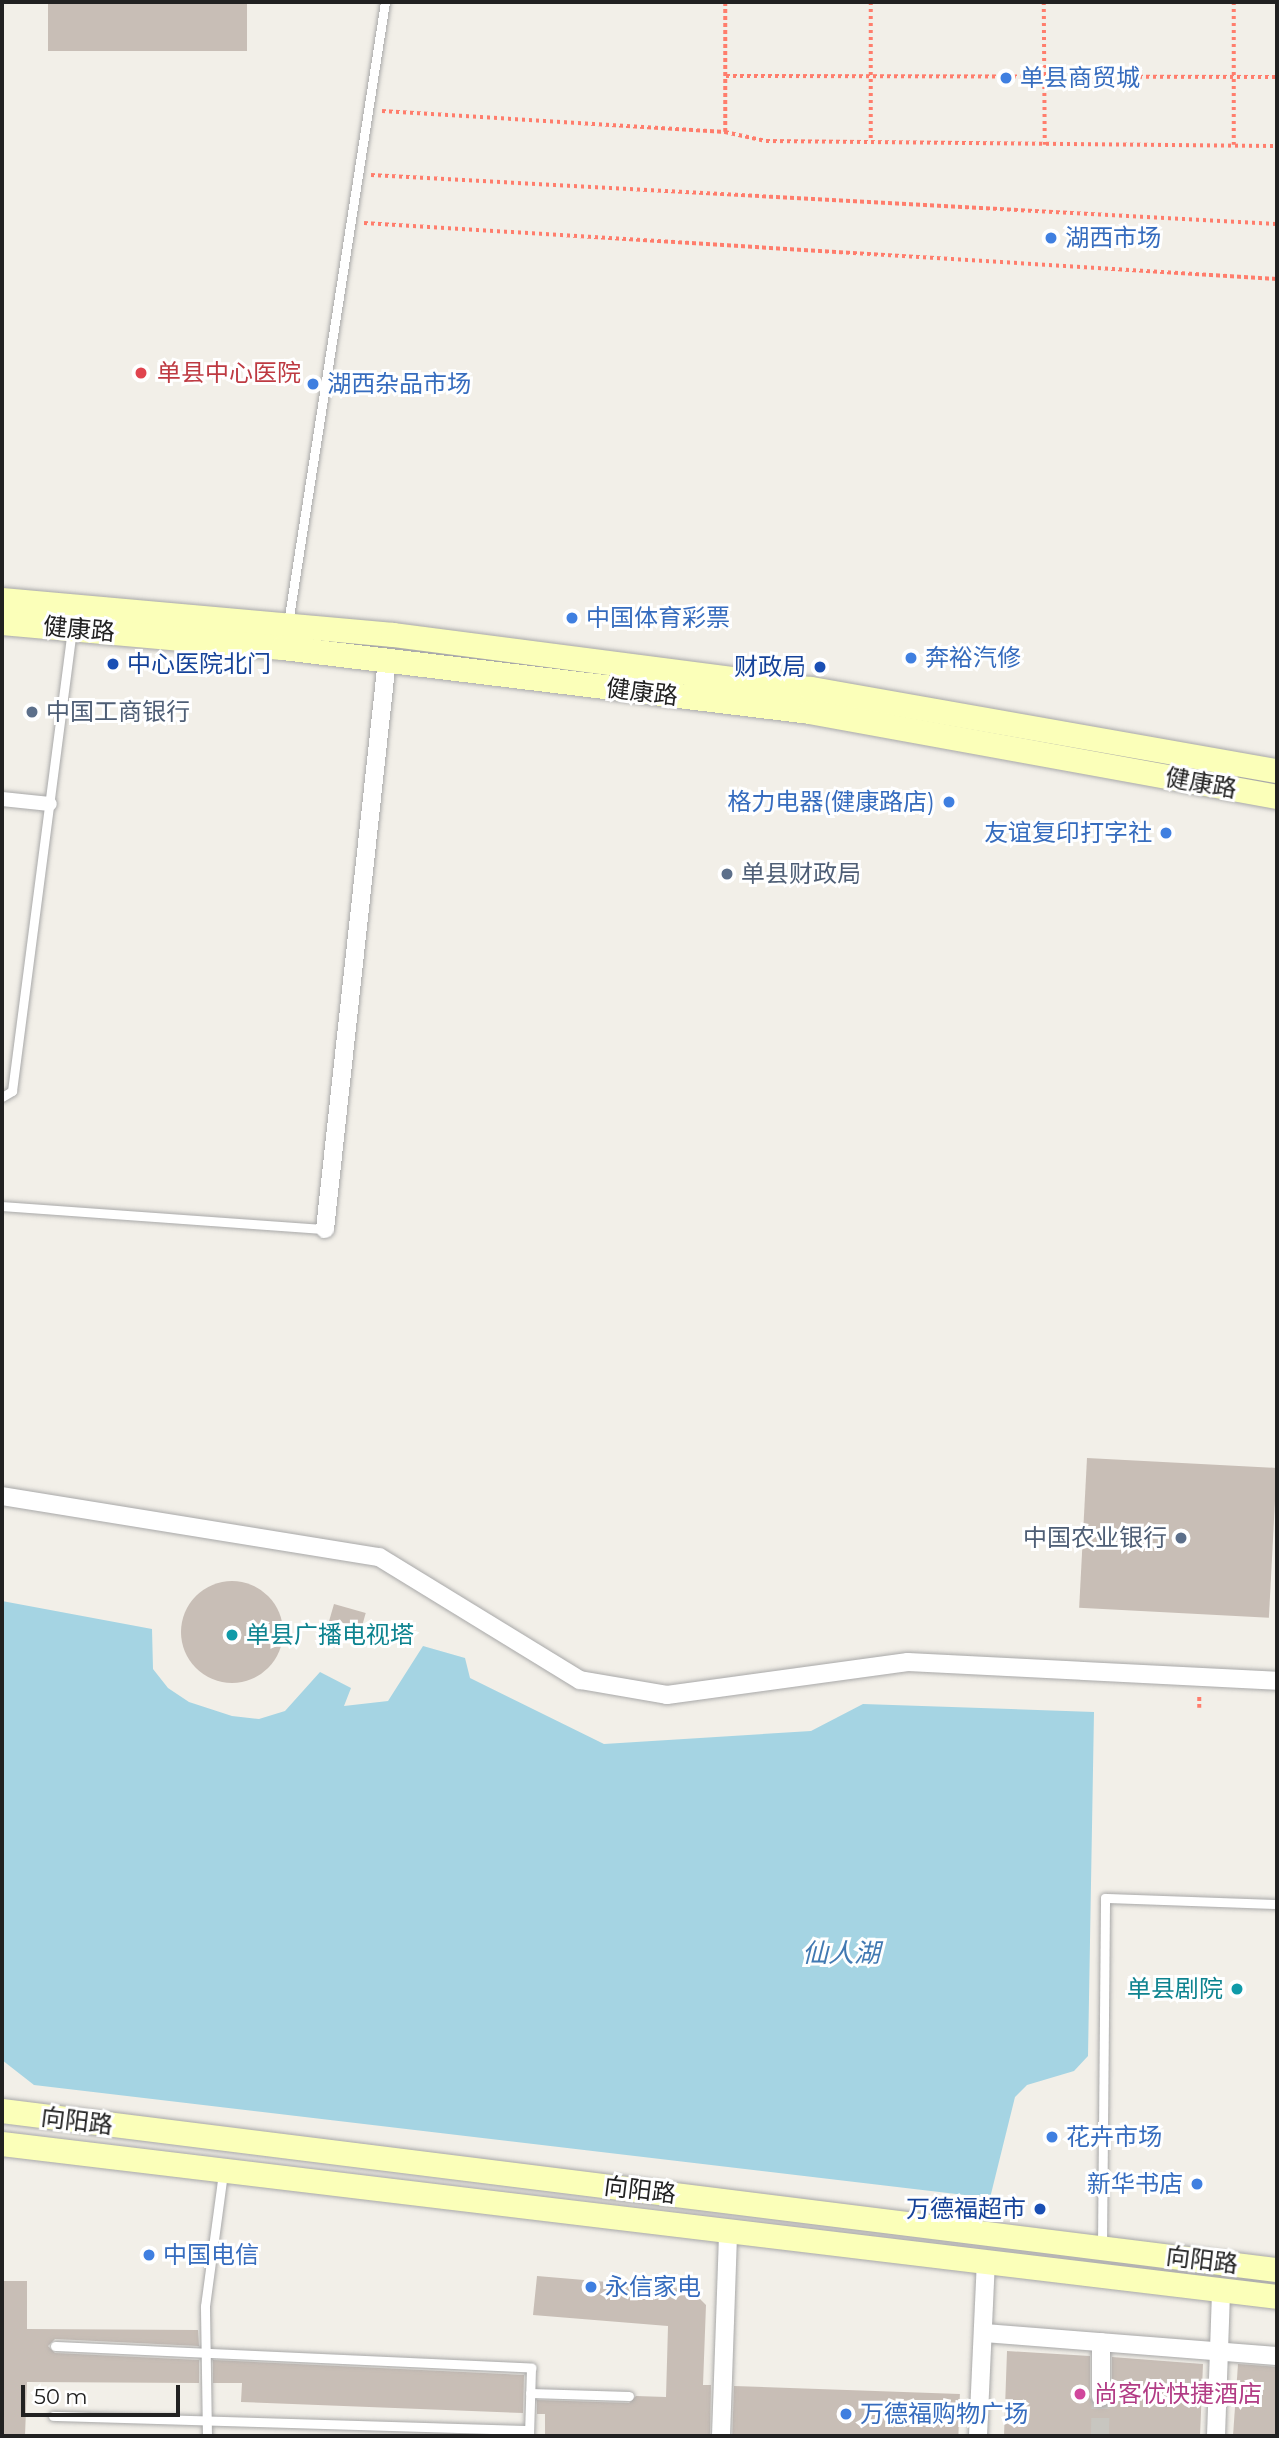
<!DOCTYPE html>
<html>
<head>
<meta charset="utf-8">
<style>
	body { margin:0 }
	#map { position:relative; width:1279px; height:2438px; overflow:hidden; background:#f2efe8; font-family:Montserrat,"Noto Sans SC",sans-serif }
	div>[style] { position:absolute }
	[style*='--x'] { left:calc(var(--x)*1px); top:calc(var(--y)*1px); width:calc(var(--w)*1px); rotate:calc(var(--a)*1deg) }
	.water>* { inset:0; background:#a5d4e3 }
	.building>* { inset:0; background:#c8beb6; transform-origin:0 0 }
	.round { border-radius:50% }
	.minor-tunnel>* { height:18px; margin-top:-9px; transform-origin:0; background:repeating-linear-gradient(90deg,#c8c6c0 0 18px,transparent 0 27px) }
	.path>* { height:3.5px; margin-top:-1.75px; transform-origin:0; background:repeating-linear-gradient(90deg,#ff7d6c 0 3.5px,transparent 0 7px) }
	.roads { filter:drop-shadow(0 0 2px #a8a8a8) drop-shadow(0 0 2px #a8a8a8) }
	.service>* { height:9px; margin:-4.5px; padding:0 4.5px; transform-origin:4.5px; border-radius:4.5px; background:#fff }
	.pedestrian>* { height:14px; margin:-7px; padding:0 7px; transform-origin:7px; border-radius:7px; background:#fff }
	.minor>* { height:18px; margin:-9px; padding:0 9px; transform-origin:9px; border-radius:9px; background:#fff }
	.secondary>* { height:24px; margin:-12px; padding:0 12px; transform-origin:12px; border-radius:12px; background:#fbffb9 }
	.dots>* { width:19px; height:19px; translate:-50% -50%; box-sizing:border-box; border:4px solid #fff; border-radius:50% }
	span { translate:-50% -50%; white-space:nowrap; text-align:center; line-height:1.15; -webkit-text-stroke:6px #fff; paint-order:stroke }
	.shop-label { font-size:24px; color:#366cbe }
	.left { translate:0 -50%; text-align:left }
	.right { translate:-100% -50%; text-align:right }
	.health-label { font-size:24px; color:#be3a42 }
	.street-label { font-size:24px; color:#212121 }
	.transit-label { font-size:24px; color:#164399 }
	.service-label { font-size:24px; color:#4e5e75 }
	.culture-label { font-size:24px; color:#0d838f }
	.hotel-label { font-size:24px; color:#b23c85 }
	.water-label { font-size:26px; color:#4179b2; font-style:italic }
	.frame { position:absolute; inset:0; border:4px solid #212121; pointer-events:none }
	.scale { position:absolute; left:21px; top:2385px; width:159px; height:32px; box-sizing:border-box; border:4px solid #212121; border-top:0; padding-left:9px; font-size:21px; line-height:24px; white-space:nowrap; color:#212121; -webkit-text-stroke:5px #fff; paint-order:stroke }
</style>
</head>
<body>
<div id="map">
	<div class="water">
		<i style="clip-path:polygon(2px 1601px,152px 1629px,153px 1669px,168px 1688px,189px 1702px,232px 1716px,259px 1719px,285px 1711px,320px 1672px,351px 1688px,344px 1706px,388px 1701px,423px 1646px,465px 1658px,470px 1678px,604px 1744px,811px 1731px,863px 1704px,1094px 1712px,1088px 2056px,1074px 2071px,1027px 2085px,1015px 2097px,990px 2198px,34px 2085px,2px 2060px)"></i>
	</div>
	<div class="building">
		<i style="left:48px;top:2px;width:199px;height:49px"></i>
		<i style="left:1087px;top:1458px;width:190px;height:150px;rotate:3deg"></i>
		<i class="round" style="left:181px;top:1581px;width:102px;height:102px"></i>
		<i style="left:334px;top:1604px;width:33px;height:23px;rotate:16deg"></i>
		<i style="clip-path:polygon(537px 2276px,690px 2289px,706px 2305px,703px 2385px,711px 2385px,710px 2436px,545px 2436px,545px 2414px,537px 2414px,537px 2400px,629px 2403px,636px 2396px,666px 2397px,668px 2326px,533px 2315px)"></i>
		<i style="clip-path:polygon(2px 2281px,27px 2281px,27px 2329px,198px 2330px,199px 2346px,55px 2339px,48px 2346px,55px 2353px,199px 2360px,199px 2383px,27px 2382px,25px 2436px,2px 2436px)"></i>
		<i style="clip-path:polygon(1007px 2351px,1090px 2356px,1090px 2398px,1100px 2408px,1112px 2398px,1112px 2357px,1203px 2364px,1200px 2436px,1004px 2436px)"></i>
		<i style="clip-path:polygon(213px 2360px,524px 2375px,523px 2413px,241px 2402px,242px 2383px,213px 2383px)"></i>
		<i style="clip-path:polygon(1238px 2364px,1277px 2367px,1277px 2436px,1233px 2436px)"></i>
		<i style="left:734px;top:2386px;width:226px;height:50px;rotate:2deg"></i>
	</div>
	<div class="minor-tunnel">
		<i style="--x:1100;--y:2436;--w:39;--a:-89"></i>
	</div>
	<div class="path">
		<i style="--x:871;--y:2;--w:140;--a:90"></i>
		<i style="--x:1044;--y:2;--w:143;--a:89.6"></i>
		<i style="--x:1234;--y:2;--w:143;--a:90"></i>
		<i style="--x:726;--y:76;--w:551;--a:0.1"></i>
		<i style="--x:382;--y:111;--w:344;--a:3.5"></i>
		<i style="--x:725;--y:132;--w:42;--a:12.4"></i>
		<i style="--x:766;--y:141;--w:511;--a:0.56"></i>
		<i style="--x:725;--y:132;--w:130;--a:-90"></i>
		<i style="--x:725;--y:2;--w:552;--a:0"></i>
		<i style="--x:371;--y:175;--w:907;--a:3.1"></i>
		<i style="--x:364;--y:223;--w:915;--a:3.51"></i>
		<i style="--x:1199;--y:1708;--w:12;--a:-90"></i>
	</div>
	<div class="roads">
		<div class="service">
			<i style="--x:288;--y:623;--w:629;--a:-81.12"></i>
			<i style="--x:2;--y:1097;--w:12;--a:-31"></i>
			<i style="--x:12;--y:1091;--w:465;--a:-82.6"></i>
			<i style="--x:2;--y:1206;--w:324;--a:4.1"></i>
			<i style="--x:1102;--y:2246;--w:348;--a:-89.5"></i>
			<i style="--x:1105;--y:1898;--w:172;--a:2"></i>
			<i style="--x:55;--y:2346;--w:477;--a:2.6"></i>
			<i style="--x:531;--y:2368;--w:68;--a:91.7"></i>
			<i style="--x:530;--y:2393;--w:99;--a:1.7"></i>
			<i style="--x:53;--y:2416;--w:476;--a:1.7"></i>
			<i style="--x:207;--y:2436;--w:130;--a:-90.9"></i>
			<i style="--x:205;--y:2306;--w:134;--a:-82.3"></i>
		</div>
		<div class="pedestrian">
			<i style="--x:2;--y:799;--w:48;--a:5.9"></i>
		</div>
		<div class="minor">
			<i style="--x:325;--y:1229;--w:572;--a:-83.78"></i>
			<i style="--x:2;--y:1496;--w:382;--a:9.2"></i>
			<i style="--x:379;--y:1557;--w:236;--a:31.5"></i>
			<i style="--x:580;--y:1680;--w:88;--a:9.8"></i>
			<i style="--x:667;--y:1695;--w:243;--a:-7.8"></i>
			<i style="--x:908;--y:1662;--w:369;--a:2.9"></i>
			<i style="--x:984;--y:2333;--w:294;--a:4.5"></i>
			<i style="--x:1101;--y:2397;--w:55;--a:-90"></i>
			<i style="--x:721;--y:2436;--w:202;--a:-88"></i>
			<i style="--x:978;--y:2436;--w:173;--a:-87.4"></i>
			<i style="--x:1216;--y:2436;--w:146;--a:-88"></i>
		</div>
		<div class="secondary">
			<i style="--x:2;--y:600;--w:393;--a:5.1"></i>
			<i style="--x:393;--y:635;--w:421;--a:7.4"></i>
			<i style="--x:811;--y:689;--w:473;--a:10"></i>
			<i style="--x:2;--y:623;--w:282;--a:5.1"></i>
			<i style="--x:283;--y:648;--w:531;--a:6.92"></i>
			<i style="--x:810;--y:712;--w:475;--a:10.3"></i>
			<i style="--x:2;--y:2111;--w:1285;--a:7.11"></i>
			<i style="--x:2;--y:2144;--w:1284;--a:6.84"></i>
		</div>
	</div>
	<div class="dots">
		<i style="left:1006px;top:78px;background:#3f7fe0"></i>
		<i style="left:1051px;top:238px;background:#3f7fe0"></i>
		<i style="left:141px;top:373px;background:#e0444e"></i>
		<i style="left:313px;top:384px;background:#3f7fe0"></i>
		<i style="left:572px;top:618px;background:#3f7fe0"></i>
		<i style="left:911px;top:658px;background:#3f7fe0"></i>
		<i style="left:113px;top:664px;background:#1a4fb4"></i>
		<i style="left:820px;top:667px;background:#1a4fb4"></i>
		<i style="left:32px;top:712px;background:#5c6f8a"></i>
		<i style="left:949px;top:802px;background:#3f7fe0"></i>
		<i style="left:1166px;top:833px;background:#3f7fe0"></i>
		<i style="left:727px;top:874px;background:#5c6f8a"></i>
		<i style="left:1181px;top:1538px;background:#5c6f8a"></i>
		<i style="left:232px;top:1635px;background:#0f9aa8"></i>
		<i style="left:1237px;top:1989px;background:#0f9aa8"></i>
		<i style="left:1052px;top:2137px;background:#3f7fe0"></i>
		<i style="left:1197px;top:2184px;background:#3f7fe0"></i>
		<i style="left:1040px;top:2209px;background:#1a4fb4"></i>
		<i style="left:149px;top:2255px;background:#3f7fe0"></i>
		<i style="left:591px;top:2287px;background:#3f7fe0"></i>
		<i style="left:1080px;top:2394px;background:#d1479c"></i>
		<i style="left:846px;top:2414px;background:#3f7fe0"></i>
	</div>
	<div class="shop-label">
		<span class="left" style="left:1020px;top:78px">单县商贸城</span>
		<span class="left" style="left:1065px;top:238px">湖西市场</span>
		<span class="left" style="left:327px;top:384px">湖西杂品市场</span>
		<span class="left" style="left:586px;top:618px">中国体育彩票</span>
		<span class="left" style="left:925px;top:658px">奔裕汽修</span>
		<span class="right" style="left:935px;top:802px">格力电器(健康路店)</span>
		<span class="right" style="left:1152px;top:833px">友谊复印打字社</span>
		<span class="left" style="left:1066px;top:2137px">花卉市场</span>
		<span class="right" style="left:1183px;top:2184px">新华书店</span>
		<span class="left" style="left:163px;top:2255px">中国电信</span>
		<span class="left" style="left:605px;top:2287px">永信家电</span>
		<span class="left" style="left:860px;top:2414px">万德福购物广场</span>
	</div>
	<div class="health-label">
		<span class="left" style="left:157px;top:373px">单县中心医院</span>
	</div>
	<div class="street-label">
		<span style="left:79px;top:629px;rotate:5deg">健康路</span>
		<span style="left:642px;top:692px;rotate:7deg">健康路</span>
		<span style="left:1201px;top:783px;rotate:10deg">健康路</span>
		<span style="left:77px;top:2121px;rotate:7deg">向阳路</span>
		<span style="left:640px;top:2190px;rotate:7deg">向阳路</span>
		<span style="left:1202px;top:2260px;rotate:7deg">向阳路</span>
	</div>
	<div class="transit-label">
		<span class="left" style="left:127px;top:664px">中心医院北门</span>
		<span class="right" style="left:806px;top:667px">财政局</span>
		<span class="right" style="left:1026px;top:2209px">万德福超市</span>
	</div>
	<div class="service-label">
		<span class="left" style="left:46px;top:712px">中国工商银行</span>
		<span class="left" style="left:741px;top:874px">单县财政局</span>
		<span class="right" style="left:1167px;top:1538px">中国农业银行</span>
	</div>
	<div class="culture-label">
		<span class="left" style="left:246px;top:1635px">单县广播电视塔</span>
		<span class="right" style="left:1223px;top:1989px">单县剧院</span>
	</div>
	<div class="hotel-label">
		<span class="left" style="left:1094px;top:2394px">尚客优快捷酒店</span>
	</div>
	<div class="water-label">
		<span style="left:841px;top:1954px">仙人湖</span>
	</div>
	<div class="frame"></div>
	<div class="scale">50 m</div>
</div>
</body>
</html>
